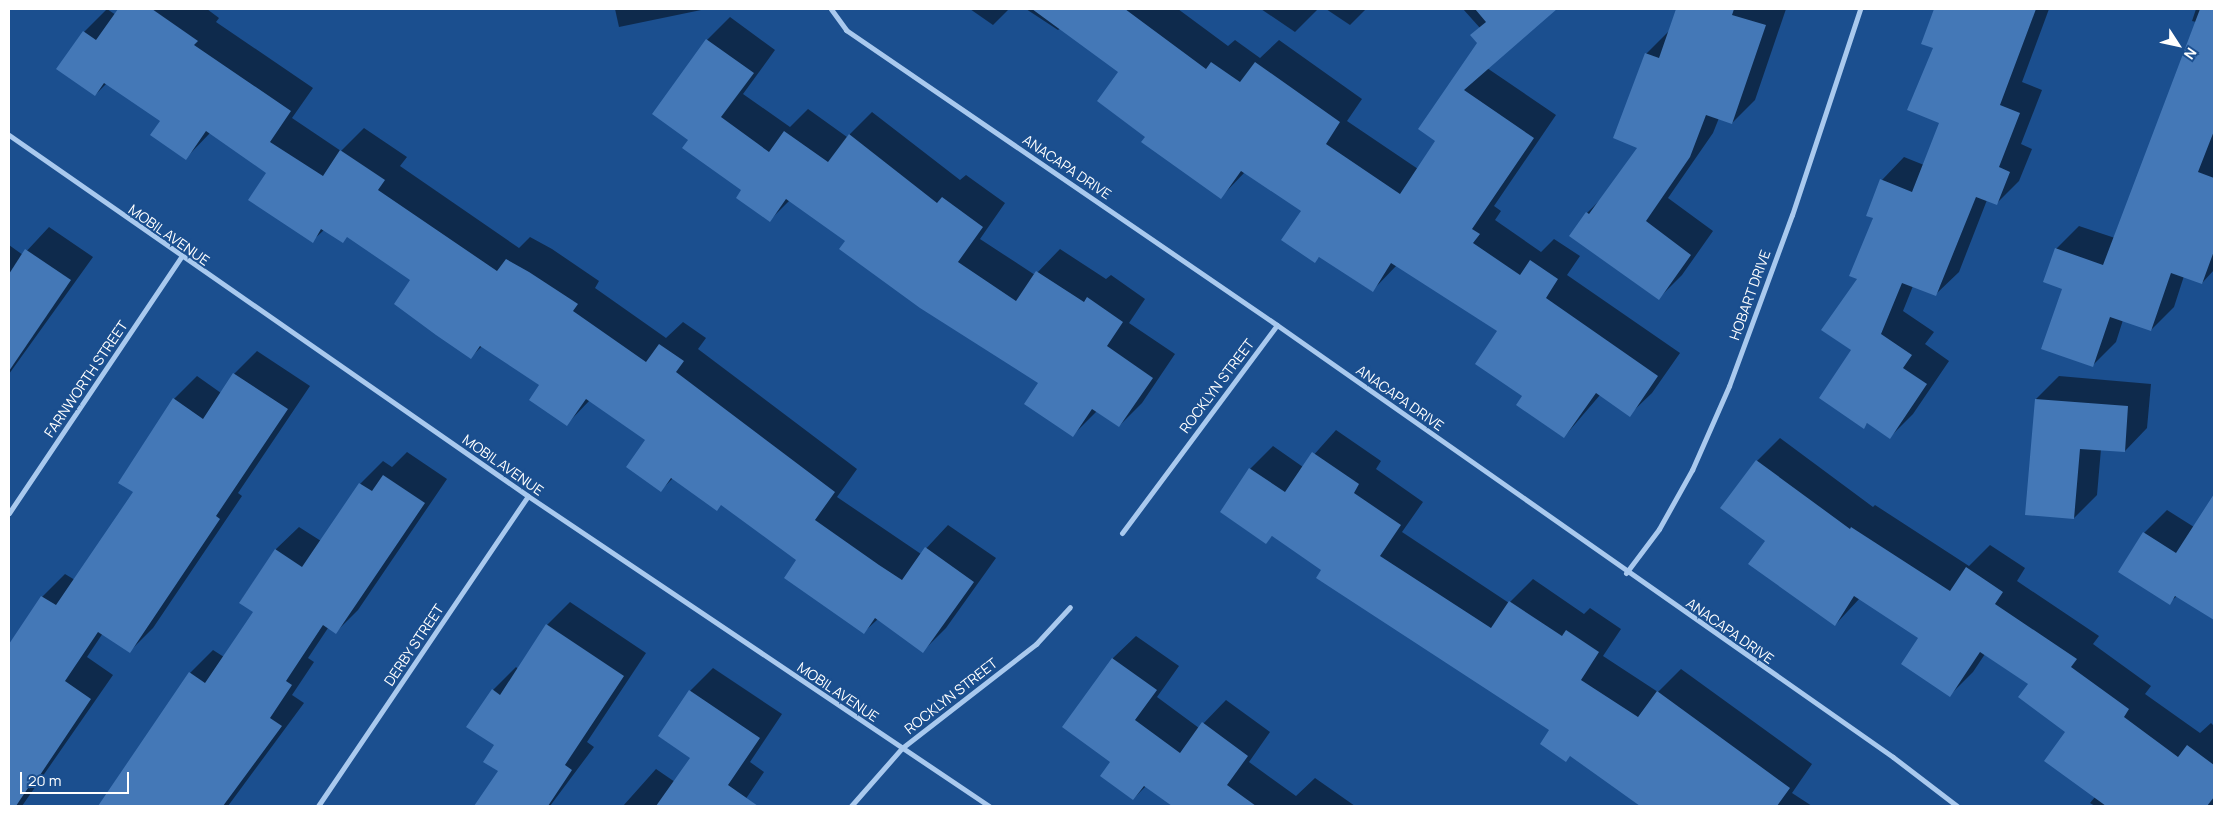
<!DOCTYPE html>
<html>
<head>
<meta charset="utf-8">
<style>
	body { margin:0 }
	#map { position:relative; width:2223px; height:815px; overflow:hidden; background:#1b4f8f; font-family:Manrope,sans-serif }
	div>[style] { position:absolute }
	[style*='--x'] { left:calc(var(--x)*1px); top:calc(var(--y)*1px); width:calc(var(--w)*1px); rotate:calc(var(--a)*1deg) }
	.shadow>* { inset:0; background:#0007 }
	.building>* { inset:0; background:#4478b7 }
	.minor>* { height:5px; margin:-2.5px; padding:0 2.5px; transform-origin:2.5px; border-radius:2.5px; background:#a9c9ee }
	span { translate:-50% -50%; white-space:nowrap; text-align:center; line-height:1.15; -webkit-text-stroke:4px #1b4f8f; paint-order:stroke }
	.street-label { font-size:14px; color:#fff }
	.frame { position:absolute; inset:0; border:10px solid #fff; pointer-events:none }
	.north { position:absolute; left:2153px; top:20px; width:50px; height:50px; -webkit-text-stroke:4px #1b4f8f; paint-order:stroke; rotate:125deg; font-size:14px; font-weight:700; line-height:20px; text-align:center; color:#fff }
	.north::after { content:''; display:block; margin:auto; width:18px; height:22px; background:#fff; clip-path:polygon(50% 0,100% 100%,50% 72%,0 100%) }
	.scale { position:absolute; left:20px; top:772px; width:109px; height:22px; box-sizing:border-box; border:2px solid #fff; border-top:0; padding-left:6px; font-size:15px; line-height:18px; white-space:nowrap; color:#fff; -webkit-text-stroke:4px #1b4f8f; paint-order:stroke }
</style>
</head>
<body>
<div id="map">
	<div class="shadow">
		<i style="clip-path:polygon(107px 9px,116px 15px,120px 9px,207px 9px,219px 18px,216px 22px,313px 88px,292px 118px,341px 151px,364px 128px,407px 157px,400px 166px,519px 248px,530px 237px,552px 249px,599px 281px,595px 288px,666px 338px,683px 322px,706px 338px,698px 349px,857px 469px,837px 497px,921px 554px,948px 525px,996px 558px,946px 628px,923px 651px,878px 619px,864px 632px,798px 559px,722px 504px,673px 478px,661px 490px,647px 440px,590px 400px,566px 425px,540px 385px,482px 346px,471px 357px,412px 279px,348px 236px,324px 230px,312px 241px,268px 173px,210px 133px,186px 158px,162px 121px,107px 83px,95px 95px,84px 32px)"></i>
		<i style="clip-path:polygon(615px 9px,706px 9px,619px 27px)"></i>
		<i style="clip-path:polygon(970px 9px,1009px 9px,993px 25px)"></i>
		<i style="clip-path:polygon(1026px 9px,1178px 9px,1228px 46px,1235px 40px,1260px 58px,1279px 40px,1362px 99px,1347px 121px,1418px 169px,1437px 141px,1479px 43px,1480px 28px,1463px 9px,1554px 9px,1487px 68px,1556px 115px,1494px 206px,1501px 211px,1495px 220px,1541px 252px,1554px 239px,1580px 256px,1567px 275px,1680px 353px,1652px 393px,1629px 415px,1600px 395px,1564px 437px,1524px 396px,1498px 331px,1397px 265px,1372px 291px,1320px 256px,1315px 261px,1302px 211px,1245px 172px,1221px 197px,1146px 137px,1120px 72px,1061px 28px,1058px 30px)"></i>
		<i style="clip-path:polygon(1261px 9px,1318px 9px,1295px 32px)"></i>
		<i style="clip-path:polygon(1326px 9px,1366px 9px,1350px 25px)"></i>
		<i style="clip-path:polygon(1677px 9px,1786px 9px,1755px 100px,1732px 123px,1719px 118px,1713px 133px,1668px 198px,1713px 231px,1682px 275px,1659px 298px,1587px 213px,1605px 195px,1639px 147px,1646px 54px,1669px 31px)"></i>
		<i style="clip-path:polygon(1935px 9px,2049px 9px,2022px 82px,2042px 90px,2021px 144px,2032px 149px,2019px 181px,1996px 204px,1987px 200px,1959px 272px,1936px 294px,1913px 286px,1903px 311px,1934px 332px,1925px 344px,1949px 361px,1913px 414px,1890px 437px,1868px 422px,1864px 427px,1852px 350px,1859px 278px,1882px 180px,1904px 157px,1924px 165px,1941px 122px,1935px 47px,1922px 43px)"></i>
		<i style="clip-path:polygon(2196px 9px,2214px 9px,2214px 270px,2202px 283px,2184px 276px,2174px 307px,2151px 330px,2123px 320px,2116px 342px,2093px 365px,2064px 288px,2056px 249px,2079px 226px,2115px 238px,2196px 22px,2192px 21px)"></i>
		<i style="clip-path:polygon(730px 17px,775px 50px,743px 94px,790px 127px,808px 109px,847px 137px,872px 112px,960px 180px,966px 175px,1005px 203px,980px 239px,1035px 275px,1060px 249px,1106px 279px,1111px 275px,1145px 299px,1129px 323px,1175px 354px,1142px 403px,1119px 426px,1097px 411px,1073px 435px,1040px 382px,790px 200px,769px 221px,743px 190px,689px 140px,707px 40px)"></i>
		<i style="clip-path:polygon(49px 227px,93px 257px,9px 374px,9px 245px,23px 255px)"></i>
		<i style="clip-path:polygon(257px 351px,310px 386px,238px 493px,242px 496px,153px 628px,130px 651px,103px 633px,87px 657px,113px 675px,22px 806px,9px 806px,9px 696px,13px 689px,9px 686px,9px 647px,42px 597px,65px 574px,75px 580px,134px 492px,174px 399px,197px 376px,221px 393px,234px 374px)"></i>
		<i style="clip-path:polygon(2059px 376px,2151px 384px,2147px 428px,2125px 451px,2101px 449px,2097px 495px,2074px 518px,2036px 399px)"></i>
		<i style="clip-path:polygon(1336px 430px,1381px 461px,1376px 469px,1423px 502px,1402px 532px,1509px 603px,1533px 579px,1584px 614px,1590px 608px,1621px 629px,1603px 656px,1658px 692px,1681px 669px,1812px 764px,1792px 793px,1812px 806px,1643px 806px,1571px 755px,1551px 730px,1323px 570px,1273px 535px,1266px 542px,1250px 469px,1273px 446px,1303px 467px)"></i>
		<i style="clip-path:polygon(1780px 438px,1873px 507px,1875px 505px,1969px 566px,1990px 545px,2025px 568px,2017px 581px,2099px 636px,2093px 644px,2151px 686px,2145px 694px,2200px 733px,2211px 723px,2214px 726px,2214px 806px,2157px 806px,2150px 801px,2146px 806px,2095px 806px,2090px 803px,2095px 797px,2067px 731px,2030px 684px,1985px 654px,1973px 672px,1950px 695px,1920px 638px,1860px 598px,1835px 625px,1767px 541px,1757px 461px)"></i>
		<i style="clip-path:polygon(407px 452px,447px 479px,358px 610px,336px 632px,328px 628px,308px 658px,314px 662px,292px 695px,304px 703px,228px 806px,117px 806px,105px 798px,190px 673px,213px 650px,224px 657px,255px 612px,240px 602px,276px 549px,299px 527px,321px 541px,360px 484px,383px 461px,392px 467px)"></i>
		<i style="clip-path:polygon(2214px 500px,2214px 607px,2207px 614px,2177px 596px,2169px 603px,2144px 533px,2167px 510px,2194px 527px)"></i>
		<i style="clip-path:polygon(570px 602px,646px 653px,587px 742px,594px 747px,550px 806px,476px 806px,499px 771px,493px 690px,516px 667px,518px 669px,547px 625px)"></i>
		<i style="clip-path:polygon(1136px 636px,1179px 666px,1157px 697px,1199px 728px,1226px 700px,1270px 732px,1249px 762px,1296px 796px,1315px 778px,1355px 806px,1174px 806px,1146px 786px,1133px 799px,1112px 762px,1064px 727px,1113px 658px)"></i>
		<i style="clip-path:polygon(713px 668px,782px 714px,750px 762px,764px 772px,741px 806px,623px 806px,656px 769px,675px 782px,692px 758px,659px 736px,690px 691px)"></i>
	</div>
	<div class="building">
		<i style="clip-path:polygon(118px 9px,152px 9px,198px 41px,194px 45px,291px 111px,270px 142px,323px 176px,340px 150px,385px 180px,378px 190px,497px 271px,506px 259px,529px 272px,578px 304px,573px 311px,646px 362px,659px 344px,684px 361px,676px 372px,835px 492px,815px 520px,879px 565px,902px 580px,925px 547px,974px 582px,923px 653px,875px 618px,864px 634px,784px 578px,796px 560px,721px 505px,717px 511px,671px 478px,661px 492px,626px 467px,645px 440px,586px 399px,567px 426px,529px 400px,539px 385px,480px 346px,471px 359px,436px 335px,394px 304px,410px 280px,347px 237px,343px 243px,321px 229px,313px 243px,248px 200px,266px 173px,206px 131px,186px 160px,150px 135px,160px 121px,104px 83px,95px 96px,56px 69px,83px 31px,96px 40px)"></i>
		<i style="clip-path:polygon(1032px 9px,1125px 9px,1206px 69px,1211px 62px,1240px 82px,1255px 62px,1340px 122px,1326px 144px,1400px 194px,1435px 141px,1418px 129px,1477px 43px,1470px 35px,1486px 22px,1475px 9px,1557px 9px,1464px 90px,1534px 138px,1472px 229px,1480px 234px,1473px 243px,1520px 275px,1530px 260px,1558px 279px,1546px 298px,1658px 376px,1630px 417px,1596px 393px,1564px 438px,1516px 405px,1522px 396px,1475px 364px,1497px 331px,1391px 263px,1373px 292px,1319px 257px,1315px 263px,1281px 240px,1301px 211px,1241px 171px,1221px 199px,1141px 142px,1145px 137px,1097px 101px,1118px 72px)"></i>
		<i style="clip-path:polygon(1676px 9px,1734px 9px,1732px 15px,1766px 25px,1732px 124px,1706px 115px,1690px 157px,1646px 221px,1691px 255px,1659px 300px,1569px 236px,1586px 212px,1589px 214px,1637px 148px,1613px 138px,1645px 53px,1659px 58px)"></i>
		<i style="clip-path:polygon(1934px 9px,2036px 9px,2000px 105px,2020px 113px,1999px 167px,2010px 172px,1997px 205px,1976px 197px,1936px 296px,1902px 283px,1881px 334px,1912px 355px,1903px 368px,1927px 384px,1890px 439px,1867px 423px,1864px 429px,1819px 398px,1851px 350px,1821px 330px,1857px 279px,1849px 276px,1873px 218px,1866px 216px,1880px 179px,1912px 192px,1939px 123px,1907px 110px,1933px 48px,1921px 44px)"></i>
		<i style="clip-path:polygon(2200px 9px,2214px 9px,2214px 131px,2198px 172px,2214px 178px,2214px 251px,2202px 284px,2171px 273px,2151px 331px,2110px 317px,2093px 367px,2041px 349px,2062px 289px,2043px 282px,2055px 248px,2103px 265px)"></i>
		<i style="clip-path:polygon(706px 39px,754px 73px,721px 117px,769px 152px,784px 131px,828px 162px,849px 134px,937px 203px,942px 197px,983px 227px,958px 262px,1016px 301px,1036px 271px,1084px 302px,1087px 297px,1123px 322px,1107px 346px,1153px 378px,1119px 427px,1092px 409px,1073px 437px,1024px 404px,1038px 383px,920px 308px,839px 249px,845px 241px,786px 199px,770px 222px,736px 198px,741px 190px,682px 148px,688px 140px,652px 114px)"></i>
		<i style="clip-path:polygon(25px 249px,71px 280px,9px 371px,9px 274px)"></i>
		<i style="clip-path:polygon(233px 373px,288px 409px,216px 516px,220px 519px,130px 653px,98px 632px,65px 681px,91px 699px,38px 778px,36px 776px,16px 806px,9px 806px,9px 644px,41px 596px,56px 605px,133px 492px,118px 483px,173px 398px,203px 419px)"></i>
		<i style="clip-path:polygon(2035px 399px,2128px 406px,2125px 452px,2080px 449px,2074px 519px,2025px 515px)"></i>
		<i style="clip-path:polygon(1312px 452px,1359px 484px,1354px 493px,1401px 525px,1380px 556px,1491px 628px,1509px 601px,1562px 636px,1566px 630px,1599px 652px,1581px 680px,1638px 717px,1657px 691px,1790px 788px,1777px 806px,1640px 806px,1570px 756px,1566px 762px,1540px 744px,1549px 730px,1316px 578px,1321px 570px,1272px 536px,1266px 544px,1220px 512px,1249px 468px,1285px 492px)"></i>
		<i style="clip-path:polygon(1756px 460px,1850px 529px,1851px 527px,1950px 591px,1966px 567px,2003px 592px,1995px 604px,2077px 659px,2071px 667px,2129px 709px,2124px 717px,2178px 757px,2187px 745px,2214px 765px,2214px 797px,2207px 806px,2106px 806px,2044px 761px,2065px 732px,2018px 697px,2028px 684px,1980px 652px,1950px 697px,1901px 664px,1918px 638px,1854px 596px,1835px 626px,1748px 564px,1765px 541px,1720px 508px)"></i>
		<i style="clip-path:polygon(383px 475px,425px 503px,336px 634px,323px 625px,286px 681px,292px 685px,270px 718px,282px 726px,223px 806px,98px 806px,189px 672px,205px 683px,253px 612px,239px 603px,275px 549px,302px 567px,359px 483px,372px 491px)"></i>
		<i style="clip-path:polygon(2214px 494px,2214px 620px,2175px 596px,2170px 605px,2118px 572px,2143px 532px,2176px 553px)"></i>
		<i style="clip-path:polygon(546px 624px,624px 676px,565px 765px,572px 770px,548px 806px,474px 806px,498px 771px,483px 762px,494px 745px,466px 727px,492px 689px,500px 695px)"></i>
		<i style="clip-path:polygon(1112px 658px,1157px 690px,1135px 720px,1180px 753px,1202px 722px,1248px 756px,1227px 785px,1256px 806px,1172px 806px,1144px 786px,1133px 800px,1100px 776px,1110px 762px,1062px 727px)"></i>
		<i style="clip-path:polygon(689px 690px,760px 738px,728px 785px,758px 806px,656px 806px,690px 758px,658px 736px)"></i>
	</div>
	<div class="minor">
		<i style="--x:831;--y:9;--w:26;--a:54"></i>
		<i style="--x:846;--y:30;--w:522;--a:34.39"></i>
		<i style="--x:1277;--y:325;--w:752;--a:35.04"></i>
		<i style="--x:1893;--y:757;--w:81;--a:37.4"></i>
		<i style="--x:9;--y:135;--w:632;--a:34.82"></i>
		<i style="--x:528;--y:496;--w:556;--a:33.92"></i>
		<i style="--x:9;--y:513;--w:308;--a:-56.1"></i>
		<i style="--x:1122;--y:533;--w:259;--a:-53.3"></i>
		<i style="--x:1626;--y:573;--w:55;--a:-53.1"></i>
		<i style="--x:1659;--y:529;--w:68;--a:-60.8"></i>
		<i style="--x:1692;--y:470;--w:92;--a:-66.2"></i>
		<i style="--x:1729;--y:386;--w:182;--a:-69.8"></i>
		<i style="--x:1792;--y:215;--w:217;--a:-71.7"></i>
		<i style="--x:318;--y:806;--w:374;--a:-55.9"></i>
		<i style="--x:851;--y:806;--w:77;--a:-48.7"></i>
		<i style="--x:902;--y:748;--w:170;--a:-37.8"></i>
		<i style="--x:1036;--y:644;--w:50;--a:-47.4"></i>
	</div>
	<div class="street-label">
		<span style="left:1067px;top:167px;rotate:34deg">ANACAPA DRIVE</span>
		<span style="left:169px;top:235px;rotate:35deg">MOBIL AVENUE</span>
		<span style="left:1750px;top:295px;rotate:-70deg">HOBART DRIVE</span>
		<span style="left:86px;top:379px;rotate:-56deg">FARNWORTH STREET</span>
		<span style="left:1217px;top:386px;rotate:-53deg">ROCKLYN STREET</span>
		<span style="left:1400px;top:398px;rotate:35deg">ANACAPA DRIVE</span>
		<span style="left:503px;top:465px;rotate:35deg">MOBIL AVENUE</span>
		<span style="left:1730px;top:631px;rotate:35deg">ANACAPA DRIVE</span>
		<span style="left:414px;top:645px;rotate:-56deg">DERBY STREET</span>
		<span style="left:838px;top:692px;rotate:34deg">MOBIL AVENUE</span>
		<span style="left:951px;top:696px;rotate:-38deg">ROCKLYN STREET</span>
	</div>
	<div class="frame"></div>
	<div class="north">N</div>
	<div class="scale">20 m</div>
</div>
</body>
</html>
